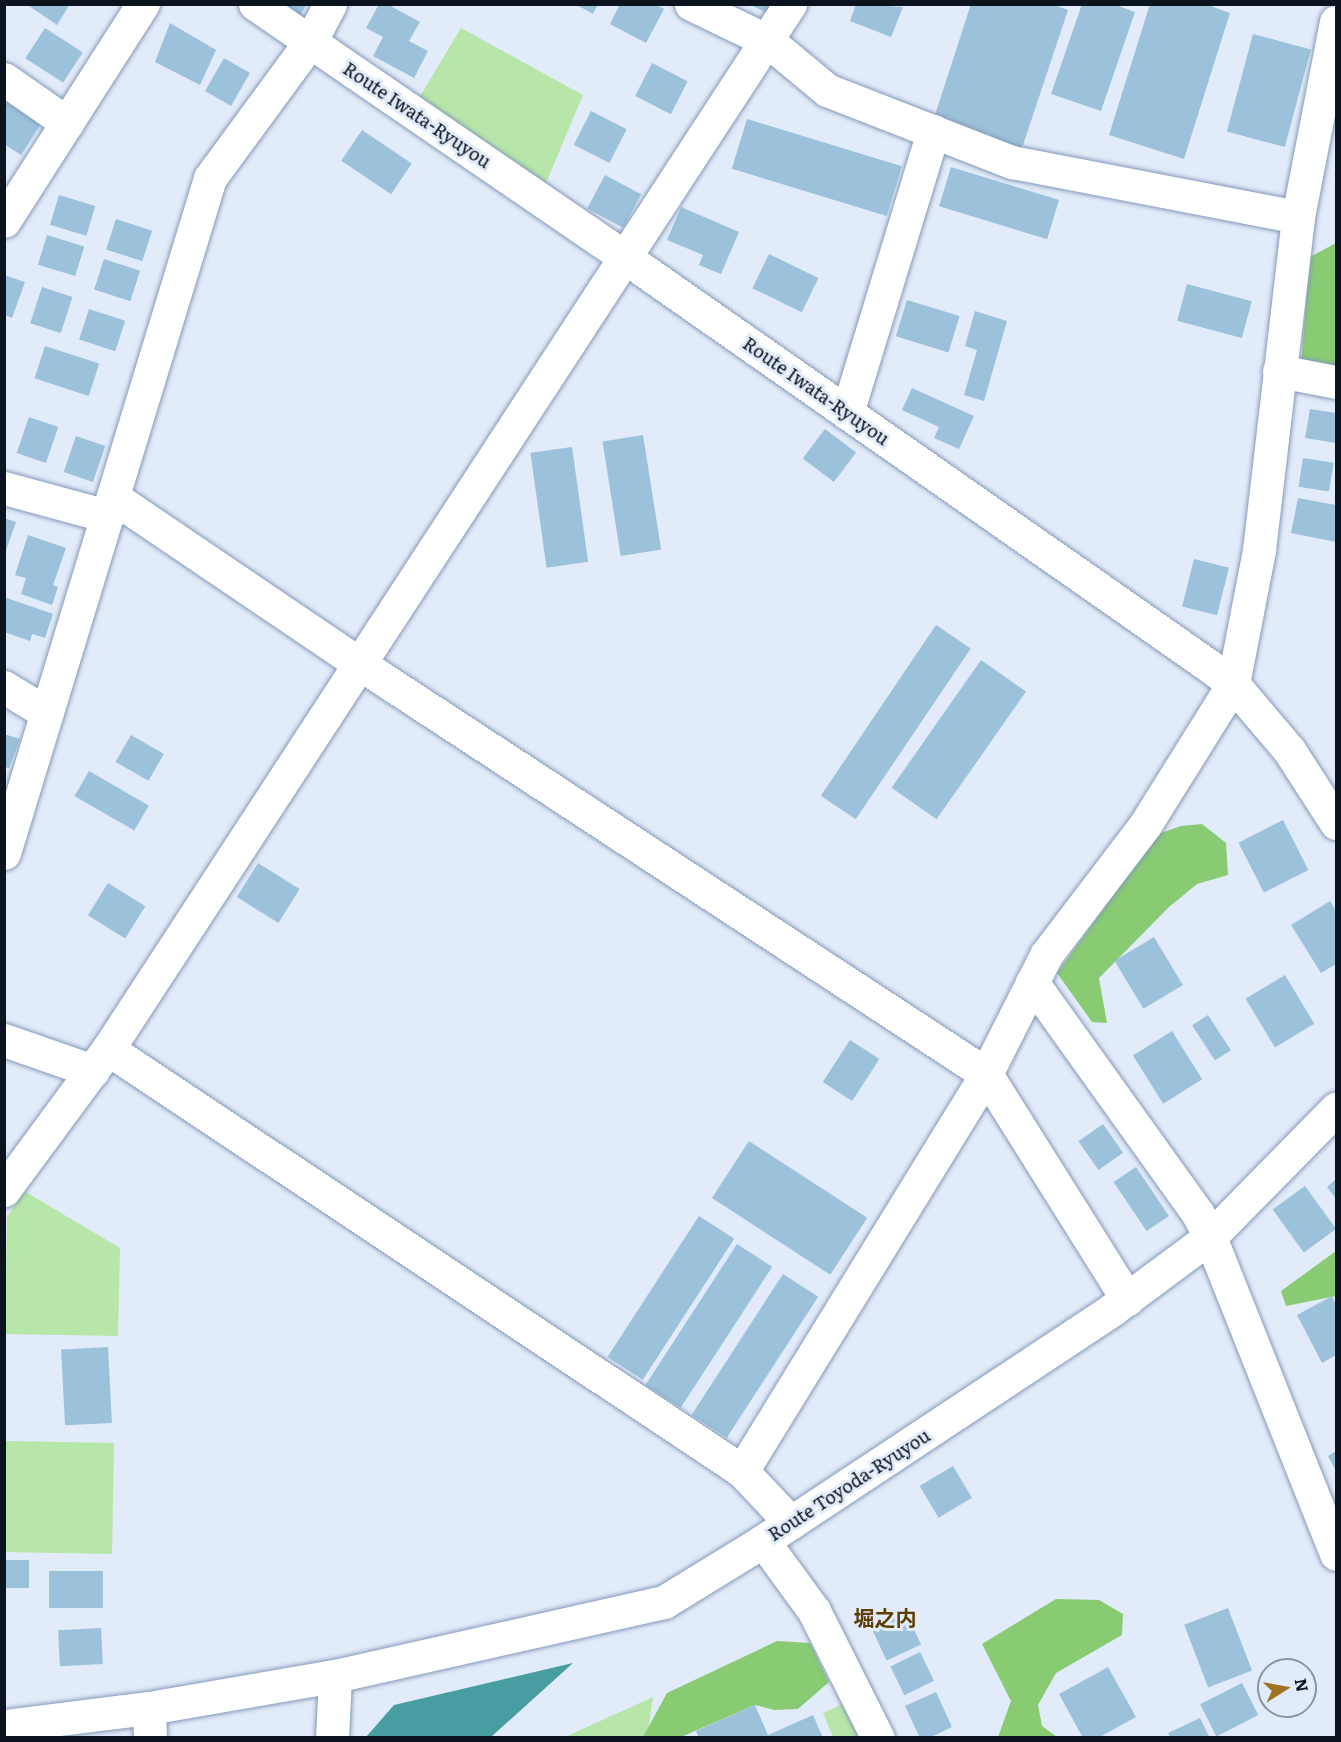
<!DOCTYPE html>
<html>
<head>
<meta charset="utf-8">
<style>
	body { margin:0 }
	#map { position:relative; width:1341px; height:1742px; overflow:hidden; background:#e2ebf9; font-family:Literata,"Noto Sans JP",serif }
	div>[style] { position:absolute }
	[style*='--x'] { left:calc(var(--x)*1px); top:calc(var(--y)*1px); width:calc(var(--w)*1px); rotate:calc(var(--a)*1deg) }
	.green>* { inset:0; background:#b7e7a8; transform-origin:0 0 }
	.forest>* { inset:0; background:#88cb73 }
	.water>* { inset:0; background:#479da1 }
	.building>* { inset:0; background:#9cc2db; transform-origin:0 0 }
	.roads { filter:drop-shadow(0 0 2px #8499ba) drop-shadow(0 0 2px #8499ba) }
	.minor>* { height:33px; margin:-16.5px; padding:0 16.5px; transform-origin:16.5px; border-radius:16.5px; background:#fff }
	.tertiary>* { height:33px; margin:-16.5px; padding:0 16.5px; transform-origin:16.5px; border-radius:16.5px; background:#fff }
	.secondary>* { height:33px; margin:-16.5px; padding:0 16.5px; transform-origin:16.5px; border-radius:16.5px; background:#fff }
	span { translate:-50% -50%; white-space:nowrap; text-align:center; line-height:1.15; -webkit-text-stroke:6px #e2ebf9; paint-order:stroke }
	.street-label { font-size:18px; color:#0b131f }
	.quarter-label { font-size:21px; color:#5c3e01; font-weight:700 }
	.frame { position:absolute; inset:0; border:6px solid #0b131f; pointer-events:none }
	.north { position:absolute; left:1257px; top:1658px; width:60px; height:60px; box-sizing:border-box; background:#e2ebf9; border:2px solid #8c95a2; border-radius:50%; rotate:79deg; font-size:16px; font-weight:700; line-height:24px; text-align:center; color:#0b131f }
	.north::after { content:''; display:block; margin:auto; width:21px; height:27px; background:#9f7424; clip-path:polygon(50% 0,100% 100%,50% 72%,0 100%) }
</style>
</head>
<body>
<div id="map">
	<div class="green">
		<i style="clip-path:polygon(461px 28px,583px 95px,546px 183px,419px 98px)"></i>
		<i style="clip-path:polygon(24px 1191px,120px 1248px,118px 1336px,5px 1334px,7px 1217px)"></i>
		<i style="left:4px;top:1441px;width:110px;height:111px;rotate:1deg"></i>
		<i style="clip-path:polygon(653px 1697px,647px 1737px,565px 1737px)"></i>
		<i style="clip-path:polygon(849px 1701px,867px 1737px,833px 1737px,823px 1713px)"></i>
	</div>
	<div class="forest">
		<i style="clip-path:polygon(1336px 243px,1336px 382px,1300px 375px,1310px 257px)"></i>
		<i style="clip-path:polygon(1202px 824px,1226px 843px,1228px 875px,1197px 884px,1169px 907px,1099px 978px,1107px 1023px,1092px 1022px,1057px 973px,1158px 834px,1181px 826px)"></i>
		<i style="clip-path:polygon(1336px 1251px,1336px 1296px,1286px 1306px,1281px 1291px)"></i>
		<i style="clip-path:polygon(1056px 1599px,1099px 1600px,1123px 1614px,1122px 1635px,1056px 1673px,1038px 1705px,1042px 1726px,1057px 1737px,998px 1737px,1011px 1701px,982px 1644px)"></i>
		<i style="clip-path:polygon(777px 1641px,810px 1643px,829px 1682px,798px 1709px,774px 1710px,755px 1705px,681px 1737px,643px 1737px,667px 1693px)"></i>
	</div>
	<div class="water">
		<i style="clip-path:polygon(573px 1663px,491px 1737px,366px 1737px,394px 1705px)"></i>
	</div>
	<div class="building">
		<i style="clip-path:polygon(26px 4px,70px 4px,57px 25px)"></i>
		<i style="clip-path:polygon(279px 4px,307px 4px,299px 17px)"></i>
		<i style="clip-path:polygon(379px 4px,387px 4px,420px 22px,409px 41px,428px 51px,414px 78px,373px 56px,383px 37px,366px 28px)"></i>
		<i style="clip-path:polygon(575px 4px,598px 4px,593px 14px)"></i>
		<i style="clip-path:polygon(620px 4px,655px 4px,664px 9px,646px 43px,610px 24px)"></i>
		<i style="clip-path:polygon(749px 4px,781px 4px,775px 17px)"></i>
		<i style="clip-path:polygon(856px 4px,903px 7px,891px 37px,850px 21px)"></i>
		<i style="clip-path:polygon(971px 4px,1052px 4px,1068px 10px,1022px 148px,934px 118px)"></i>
		<i style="clip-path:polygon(1082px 4px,1113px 4px,1135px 12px,1101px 111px,1051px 94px)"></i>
		<i style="clip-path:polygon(1150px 4px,1205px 4px,1230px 13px,1184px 159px,1109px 135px)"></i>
		<i style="clip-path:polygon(170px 23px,216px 50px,200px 85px,155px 62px)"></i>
		<i style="left:45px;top:28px;width:45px;height:36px;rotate:33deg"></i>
		<i style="left:1253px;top:34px;width:60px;height:101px;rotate:15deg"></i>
		<i style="left:224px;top:58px;width:30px;height:38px;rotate:30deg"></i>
		<i style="left:652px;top:63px;width:40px;height:37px;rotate:27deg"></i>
		<i style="clip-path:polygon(4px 100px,41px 124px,21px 155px,4px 144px)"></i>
		<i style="left:591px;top:111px;width:40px;height:38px;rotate:27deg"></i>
		<i style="left:747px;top:119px;width:162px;height:52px;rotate:17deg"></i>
		<i style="left:362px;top:130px;width:60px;height:37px;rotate:34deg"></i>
		<i style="left:951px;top:167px;width:113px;height:41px;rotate:17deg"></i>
		<i style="left:605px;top:175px;width:41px;height:38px;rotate:28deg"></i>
		<i style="left:59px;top:195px;width:38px;height:31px;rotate:17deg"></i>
		<i style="clip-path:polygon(681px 207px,739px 232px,721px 274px,699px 265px,703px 255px,667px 240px)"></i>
		<i style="left:116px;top:219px;width:38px;height:32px;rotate:18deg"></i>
		<i style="left:47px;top:235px;width:39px;height:31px;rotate:17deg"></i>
		<i style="left:769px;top:254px;width:55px;height:38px;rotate:26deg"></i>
		<i style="left:104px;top:259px;width:38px;height:32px;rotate:18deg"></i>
		<i style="clip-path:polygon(4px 275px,25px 282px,12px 318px,4px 315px)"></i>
		<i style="left:1187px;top:284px;width:67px;height:38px;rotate:15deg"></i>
		<i style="left:42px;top:287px;width:32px;height:38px;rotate:18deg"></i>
		<i style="left:907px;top:300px;width:55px;height:38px;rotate:17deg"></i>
		<i style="left:89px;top:309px;width:38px;height:32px;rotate:18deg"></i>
		<i style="clip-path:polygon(975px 311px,1007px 321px,984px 401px,964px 395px,977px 350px,965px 346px)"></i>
		<i style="left:45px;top:346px;width:57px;height:34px;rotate:18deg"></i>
		<i style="clip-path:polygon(912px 388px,974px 416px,959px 449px,934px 438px,939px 427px,902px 410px)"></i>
		<i style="clip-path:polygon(1310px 409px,1336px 413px,1336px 443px,1305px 438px)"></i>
		<i style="left:29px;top:417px;width:31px;height:38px;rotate:19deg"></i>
		<i style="left:825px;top:429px;width:39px;height:37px;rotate:37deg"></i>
		<i style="left:643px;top:435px;width:116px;height:41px;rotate:81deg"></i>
		<i style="left:76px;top:436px;width:31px;height:38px;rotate:19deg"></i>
		<i style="left:572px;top:447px;width:116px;height:42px;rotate:82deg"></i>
		<i style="left:1303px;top:458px;width:31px;height:29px;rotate:9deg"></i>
		<i style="clip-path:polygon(1298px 498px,1336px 505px,1336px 542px,1291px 533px)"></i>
		<i style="clip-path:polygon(4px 518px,16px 522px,5px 553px,4px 553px)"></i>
		<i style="clip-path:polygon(28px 535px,66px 548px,53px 585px,58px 587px,52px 605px,21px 594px,26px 578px,15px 575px)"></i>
		<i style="left:1194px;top:559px;width:36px;height:49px;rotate:14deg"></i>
		<i style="clip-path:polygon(4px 597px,53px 614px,45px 638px,32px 634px,30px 641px,4px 632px)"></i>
		<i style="left:936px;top:625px;width:42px;height:206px;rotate:34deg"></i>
		<i style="left:981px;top:660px;width:55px;height:156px;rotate:35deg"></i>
		<i style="clip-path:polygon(4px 734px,20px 739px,9px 768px,4px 767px)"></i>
		<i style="left:131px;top:735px;width:38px;height:31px;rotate:30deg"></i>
		<i style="left:89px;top:771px;width:69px;height:29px;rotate:30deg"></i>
		<i style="left:1283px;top:820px;width:56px;height:50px;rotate:63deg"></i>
		<i style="left:258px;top:863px;width:49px;height:40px;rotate:32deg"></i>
		<i style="left:108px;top:883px;width:44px;height:38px;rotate:32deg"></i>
		<i style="clip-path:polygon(1330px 901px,1336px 911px,1336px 964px,1321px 973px,1291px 925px)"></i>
		<i style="left:1154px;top:937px;width:56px;height:46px;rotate:59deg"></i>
		<i style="left:1285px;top:975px;width:57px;height:46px;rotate:59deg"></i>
		<i style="left:1208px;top:1015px;width:42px;height:19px;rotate:57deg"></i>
		<i style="left:1172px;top:1031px;width:57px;height:46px;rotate:58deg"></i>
		<i style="left:850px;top:1040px;width:35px;height:50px;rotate:33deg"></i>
		<i style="left:1103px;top:1124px;width:35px;height:30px;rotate:55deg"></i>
		<i style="left:749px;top:1141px;width:141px;height:68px;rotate:33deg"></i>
		<i style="left:1136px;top:1167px;width:59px;height:27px;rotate:56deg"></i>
		<i style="clip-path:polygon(1336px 1179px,1336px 1199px,1327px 1187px)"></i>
		<i style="left:1305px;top:1186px;width:53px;height:40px;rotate:54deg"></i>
		<i style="left:699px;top:1216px;width:42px;height:168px;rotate:33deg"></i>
		<i style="left:737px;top:1244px;width:42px;height:168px;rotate:33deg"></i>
		<i style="left:783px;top:1274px;width:42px;height:168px;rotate:33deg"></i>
		<i style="clip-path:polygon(1332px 1296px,1336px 1305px,1336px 1355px,1322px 1363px,1297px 1315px)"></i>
		<i style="left:108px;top:1347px;width:76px;height:47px;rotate:87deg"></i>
		<i style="clip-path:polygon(1336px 1451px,1336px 1471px,1328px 1456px)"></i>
		<i style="left:953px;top:1466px;width:37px;height:39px;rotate:59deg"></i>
		<i style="left:4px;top:1560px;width:25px;height:28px"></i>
		<i style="left:49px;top:1571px;width:54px;height:37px"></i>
		<i style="left:1228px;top:1608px;width:67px;height:47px;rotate:69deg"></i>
		<i style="left:905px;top:1610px;width:38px;height:38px;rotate:65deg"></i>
		<i style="left:101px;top:1628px;width:36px;height:43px;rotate:87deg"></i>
		<i style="left:920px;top:1652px;width:32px;height:33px;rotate:64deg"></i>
		<i style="clip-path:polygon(1108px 1667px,1136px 1717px,1098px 1738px,1083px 1738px,1059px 1694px)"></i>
		<i style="left:1242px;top:1683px;width:36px;height:47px;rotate:63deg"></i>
		<i style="clip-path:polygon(936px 1692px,952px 1727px,929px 1738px,920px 1738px,905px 1706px)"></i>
		<i style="clip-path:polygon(755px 1705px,768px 1735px,813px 1715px,823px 1738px,699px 1738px,696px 1731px)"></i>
		<i style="clip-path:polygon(1200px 1718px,1210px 1738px,1171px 1738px,1168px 1733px)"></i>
	</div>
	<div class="roads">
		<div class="minor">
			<i style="--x:691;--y:4;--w:85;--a:25.7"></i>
			<i style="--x:768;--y:41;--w:77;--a:39.7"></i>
			<i style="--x:827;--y:90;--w:199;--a:21.3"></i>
			<i style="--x:1012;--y:162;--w:291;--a:10.9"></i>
			<i style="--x:4;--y:79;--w:77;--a:34.9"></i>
			<i style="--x:4;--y:221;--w:258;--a:-57.4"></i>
			<i style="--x:1279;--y:371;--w:58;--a:10.9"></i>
			<i style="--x:847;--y:413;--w:295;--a:-73"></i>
			<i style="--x:4;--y:488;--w:107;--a:15.2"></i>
			<i style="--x:113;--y:497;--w:298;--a:34.1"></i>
			<i style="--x:360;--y:664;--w:748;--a:33.22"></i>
			<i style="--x:986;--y:1074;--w:266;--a:57.9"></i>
			<i style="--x:4;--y:687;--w:50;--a:31.2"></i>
			<i style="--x:4;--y:853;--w:706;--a:-73.03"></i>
			<i style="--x:210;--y:178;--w:169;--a:-53.7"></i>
			<i style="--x:310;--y:42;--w:43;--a:-62.2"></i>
			<i style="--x:1032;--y:982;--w:285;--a:54.4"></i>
			<i style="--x:1198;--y:1214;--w:26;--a:62"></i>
			<i style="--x:4;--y:1040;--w:94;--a:19.2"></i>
			<i style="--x:108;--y:1049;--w:762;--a:33.65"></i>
			<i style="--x:742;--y:1471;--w:71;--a:46.7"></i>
			<i style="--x:4;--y:1190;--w:175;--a:-53.6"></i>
			<i style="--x:108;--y:1049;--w:1248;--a:-56.87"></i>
			<i style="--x:742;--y:1471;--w:466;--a:-58.4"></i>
			<i style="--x:986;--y:1074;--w:133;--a:-63.2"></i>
			<i style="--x:1046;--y:955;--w:163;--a:-52.7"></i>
			<i style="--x:1145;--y:825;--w:166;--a:-58"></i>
			<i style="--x:1233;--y:684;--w:136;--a:-79"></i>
			<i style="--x:1259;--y:550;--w:335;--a:-83.3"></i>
			<i style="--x:1298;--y:217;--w:199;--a:-79"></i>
			<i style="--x:763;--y:1541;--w:87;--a:53.9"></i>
			<i style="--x:814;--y:1611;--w:142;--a:63.3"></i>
			<i style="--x:149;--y:1708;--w:30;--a:88"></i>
		</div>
		<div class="tertiary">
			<i style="--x:1210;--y:1237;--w:341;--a:68.3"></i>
			<i style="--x:4;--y:1726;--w:146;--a:-7.1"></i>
			<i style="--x:149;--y:1708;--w:189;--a:-9.8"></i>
		</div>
		<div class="secondary">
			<i style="--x:255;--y:4;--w:450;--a:34.4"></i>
			<i style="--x:626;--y:258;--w:710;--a:34.97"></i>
			<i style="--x:1208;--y:665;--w:31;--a:37"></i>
			<i style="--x:1233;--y:684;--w:87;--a:49.7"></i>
			<i style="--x:1289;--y:750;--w:87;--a:57.2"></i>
			<i style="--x:332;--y:1738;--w:62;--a:-87.2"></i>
			<i style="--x:335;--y:1676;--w:337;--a:-12.7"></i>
			<i style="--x:664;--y:1602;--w:116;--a:-31.6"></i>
			<i style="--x:763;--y:1541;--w:420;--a:-33.5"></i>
			<i style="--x:1113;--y:1309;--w:121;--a:-36.6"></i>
			<i style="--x:1210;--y:1237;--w:180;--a:-45.5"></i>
		</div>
	</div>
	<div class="street-label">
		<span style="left:417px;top:115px;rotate:34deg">Route Iwata-Ryuyou</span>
		<span style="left:816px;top:391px;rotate:35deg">Route Iwata-Ryuyou</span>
		<span style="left:849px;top:1485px;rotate:-33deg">Route Toyoda-Ryuyou</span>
	</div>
	<div class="quarter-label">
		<span style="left:885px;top:1617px">堀之内</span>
	</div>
	<div class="frame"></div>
	<div class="north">N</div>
</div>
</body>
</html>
